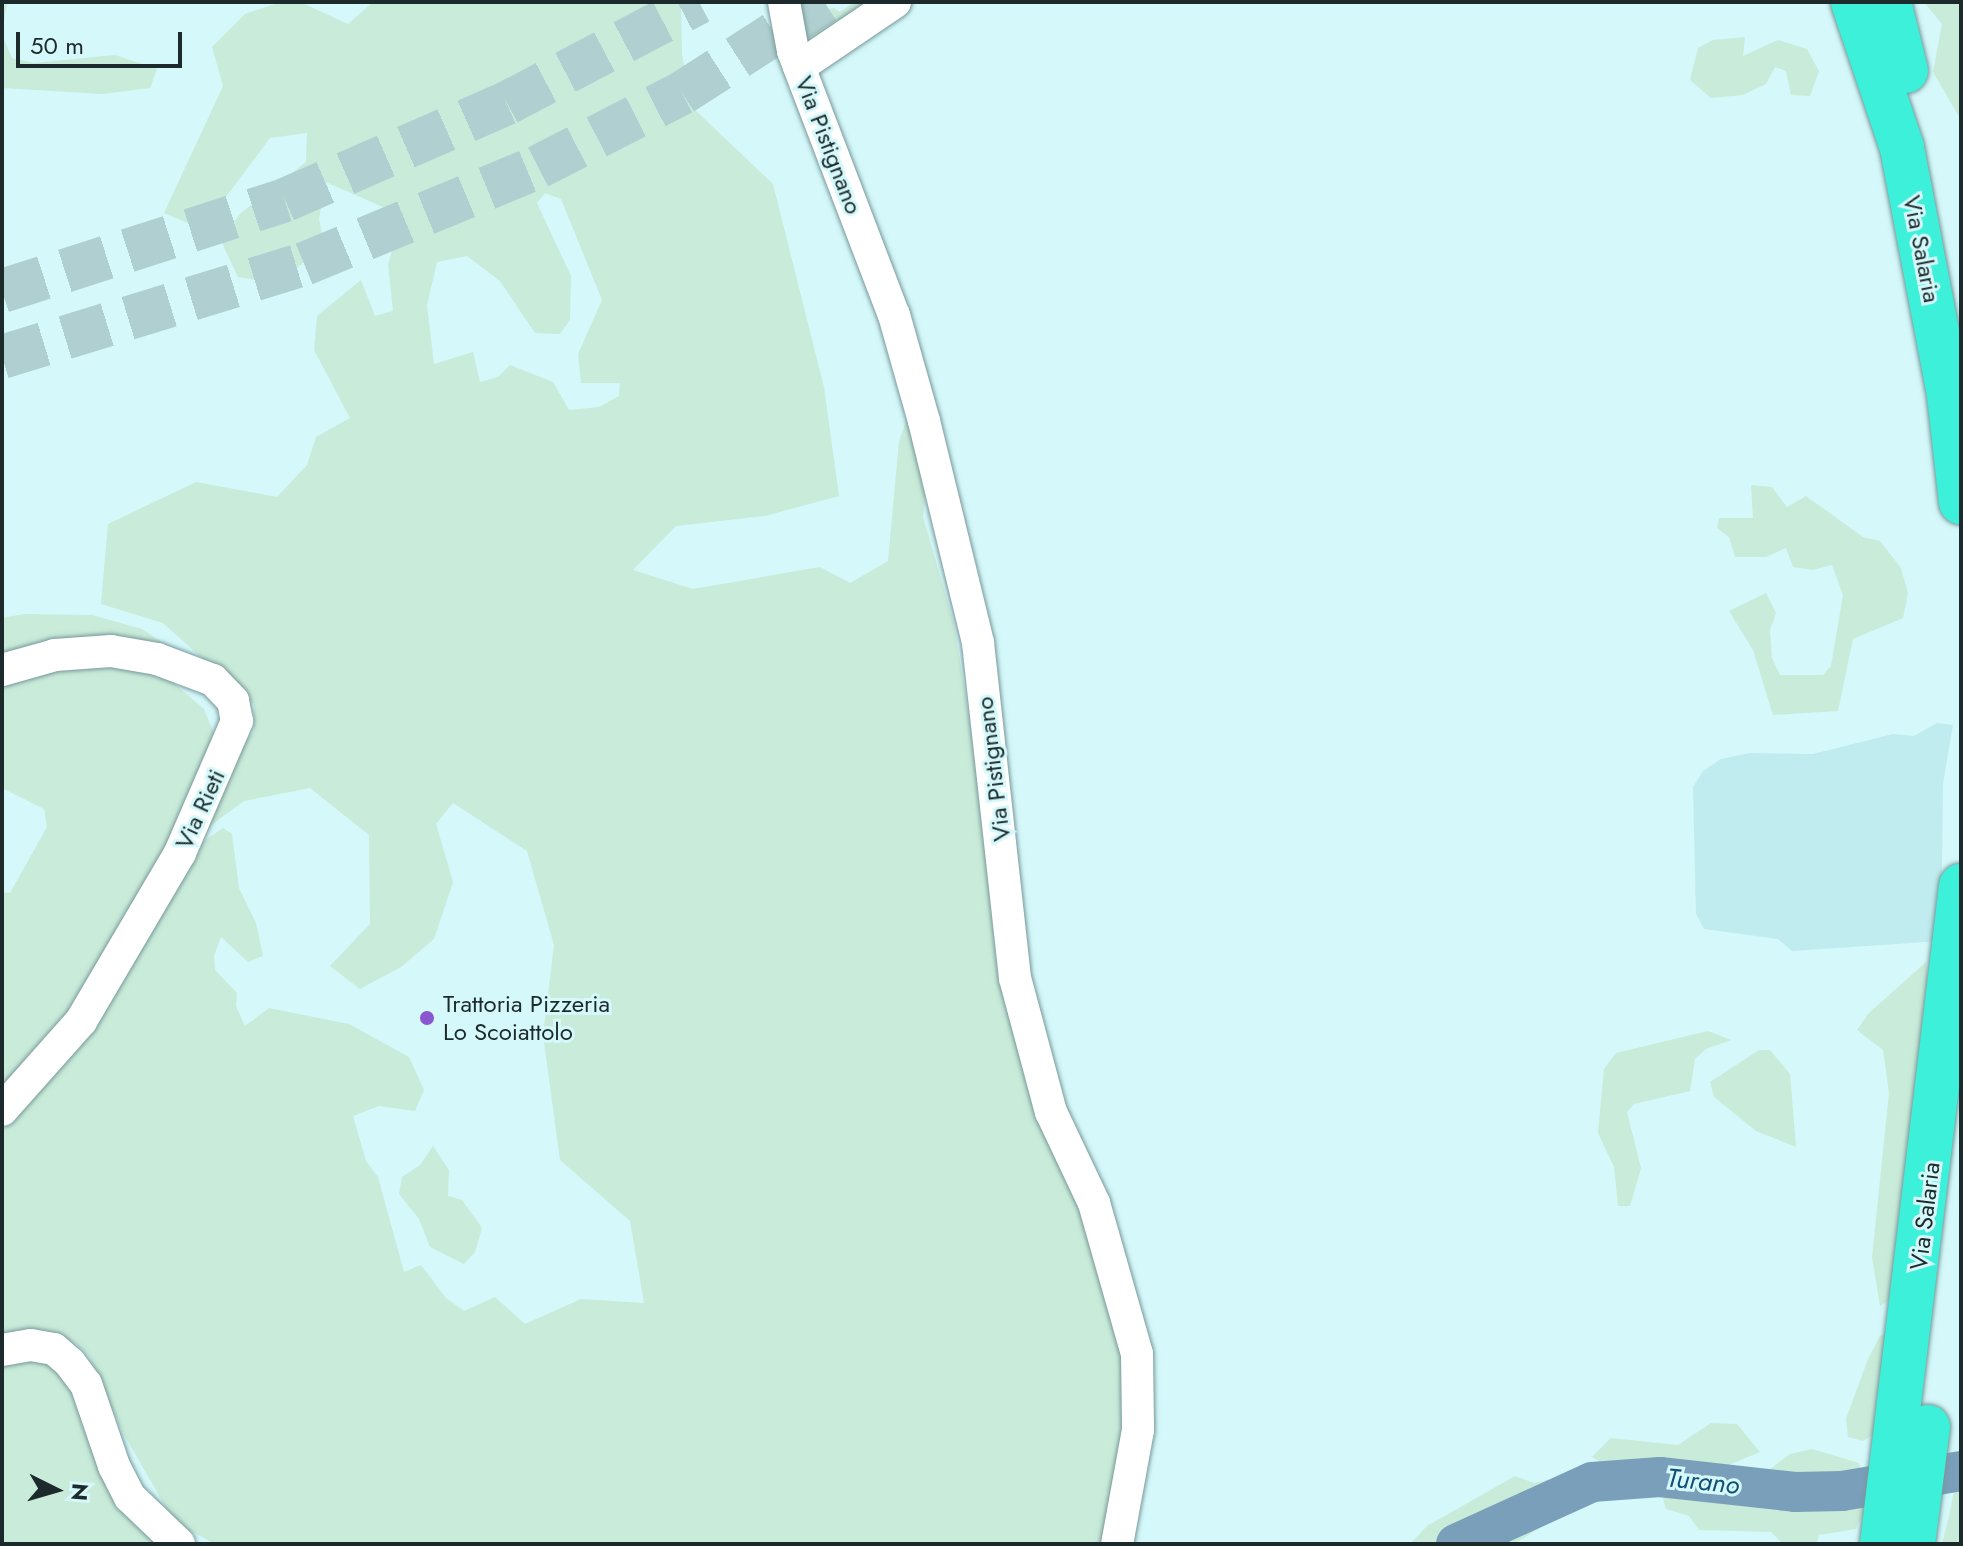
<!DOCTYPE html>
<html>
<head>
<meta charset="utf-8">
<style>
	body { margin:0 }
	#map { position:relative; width:1963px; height:1546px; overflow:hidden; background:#d5f8fa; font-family:Jost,sans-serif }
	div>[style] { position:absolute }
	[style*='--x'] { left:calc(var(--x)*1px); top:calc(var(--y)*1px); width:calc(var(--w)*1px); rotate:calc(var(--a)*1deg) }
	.built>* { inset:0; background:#c0ecef }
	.green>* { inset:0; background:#c9ebd9 }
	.river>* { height:40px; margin:-20px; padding:0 20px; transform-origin:20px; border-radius:20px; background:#7a9fba }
	.highway-tunnel>* { height:44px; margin-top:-22px; transform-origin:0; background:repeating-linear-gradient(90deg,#b0cfd1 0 44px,transparent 0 66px) }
	.roads { filter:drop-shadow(0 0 2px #77989a) drop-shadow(0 0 2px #77989a) }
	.minor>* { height:32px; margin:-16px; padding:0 16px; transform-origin:16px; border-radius:16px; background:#fff }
	.highway>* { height:44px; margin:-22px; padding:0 22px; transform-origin:22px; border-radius:22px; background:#3df0d9 }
	.dots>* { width:22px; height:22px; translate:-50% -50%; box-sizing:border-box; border:4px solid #d5f8fa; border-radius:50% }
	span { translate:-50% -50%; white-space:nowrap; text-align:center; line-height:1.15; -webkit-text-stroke:6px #d5f8fa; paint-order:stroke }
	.street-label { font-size:24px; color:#1d2a2b }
	.poi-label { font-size:24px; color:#1d2a2b }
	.left { translate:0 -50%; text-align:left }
	.water-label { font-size:26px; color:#105075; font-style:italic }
	.frame { position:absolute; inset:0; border:4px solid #1d2a2b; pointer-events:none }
	.north { position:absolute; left:16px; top:1450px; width:80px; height:80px; -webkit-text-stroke:6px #d5f8fa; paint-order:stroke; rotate:95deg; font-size:22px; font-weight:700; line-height:32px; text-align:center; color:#1d2a2b }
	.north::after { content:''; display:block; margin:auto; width:28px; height:36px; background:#1d2a2b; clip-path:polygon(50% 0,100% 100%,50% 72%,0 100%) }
	.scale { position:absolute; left:16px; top:32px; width:166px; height:36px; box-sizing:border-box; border:4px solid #1d2a2b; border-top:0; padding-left:10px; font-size:24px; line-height:28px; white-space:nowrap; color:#1d2a2b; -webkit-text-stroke:6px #d5f8fa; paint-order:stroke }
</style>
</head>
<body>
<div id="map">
	<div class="built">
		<i style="clip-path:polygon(1937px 723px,1953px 725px,1943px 784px,1941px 941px,1792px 951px,1778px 939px,1704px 929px,1696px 914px,1693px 787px,1703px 771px,1721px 759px,1750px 753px,1813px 754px,1893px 734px,1914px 736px)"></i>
	</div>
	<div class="green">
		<i style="clip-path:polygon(2px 2px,7px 2px,2px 35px,12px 58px,34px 63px,115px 55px,157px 69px,150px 88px,102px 94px,2px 88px)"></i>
		<i style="clip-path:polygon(evenodd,281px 2px,300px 2px,348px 24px,373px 2px,681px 2px,682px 55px,693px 108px,773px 184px,824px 387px,839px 496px,765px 516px,676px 526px,633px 570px,693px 589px,820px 567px,850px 583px,888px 561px,899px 441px,909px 413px,926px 486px,923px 517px,954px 623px,981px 795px,999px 982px,1038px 1118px,1081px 1213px,1124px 1357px,1128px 1430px,1102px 1544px,215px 1544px,175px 1523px,123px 1433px,89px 1356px,74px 1342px,47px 1333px,2px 1337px,2px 1131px,38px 1092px,182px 856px,223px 828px,232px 834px,239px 888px,256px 923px,263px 956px,248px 962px,221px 937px,214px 956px,215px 970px,237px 993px,236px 1006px,245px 1026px,269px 1008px,349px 1024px,409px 1057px,424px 1090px,415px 1111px,379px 1106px,353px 1116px,366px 1161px,378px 1177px,404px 1272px,421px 1265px,446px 1298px,464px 1311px,495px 1297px,525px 1324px,581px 1299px,644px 1303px,630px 1221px,560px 1160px,543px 1035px,554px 945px,527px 851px,453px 803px,436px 824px,453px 882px,434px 939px,401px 967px,360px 989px,330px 966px,370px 924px,369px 835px,310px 788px,244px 801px,194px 838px,228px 759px,254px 732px,254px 705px,163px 623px,101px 604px,108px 524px,196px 482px,277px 497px,307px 465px,316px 437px,350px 418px,314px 350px,317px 316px,361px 280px,375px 316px,393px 311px,388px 264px,395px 242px,394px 212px,326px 182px,319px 219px,324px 243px,280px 284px,238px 277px,220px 239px,241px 213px,306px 162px,307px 133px,270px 138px,202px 229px,164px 213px,223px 86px,212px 47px,245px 14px,281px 2px,545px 193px,561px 199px,602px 300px,578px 354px,581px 383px,620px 383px,619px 396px,599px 407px,569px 410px,553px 382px,510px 365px,498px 377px,480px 382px,473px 352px,434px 364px,427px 305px,437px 262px,467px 256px,500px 281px,535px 333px,560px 334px,570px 320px,571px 276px,537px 203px,545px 193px)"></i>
		<i style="clip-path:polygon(854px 2px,895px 2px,812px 40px,808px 12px,834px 8px,840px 12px)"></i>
		<i style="clip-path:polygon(1924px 2px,1961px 2px,1961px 120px,1933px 72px,1942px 24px)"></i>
		<i style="clip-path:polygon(1745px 37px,1743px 56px,1778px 40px,1807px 49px,1819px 71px,1810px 96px,1791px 95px,1786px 71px,1775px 67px,1766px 84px,1743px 95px,1711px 98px,1690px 80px,1698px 48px,1713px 40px)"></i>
		<i style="clip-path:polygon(1751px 485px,1772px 487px,1787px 507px,1806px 496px,1863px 537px,1880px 541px,1901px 568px,1908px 593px,1903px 618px,1853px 639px,1838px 711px,1773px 715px,1753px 650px,1729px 611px,1766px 593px,1776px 613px,1770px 630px,1772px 658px,1780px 675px,1823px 675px,1831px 666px,1843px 595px,1832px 565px,1813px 570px,1793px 567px,1786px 548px,1766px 557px,1735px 557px,1729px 537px,1717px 528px,1719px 518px,1753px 518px)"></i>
		<i style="clip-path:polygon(24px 614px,92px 615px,142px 629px,168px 646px,55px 641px,2px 653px,2px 618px)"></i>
		<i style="clip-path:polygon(90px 661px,163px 674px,204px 709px,220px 748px,92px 990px,2px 1095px,2px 892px,10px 893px,47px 827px,44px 809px,2px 788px,2px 684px)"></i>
		<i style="clip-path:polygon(1926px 962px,1931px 1008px,1891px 1299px,1880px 1306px,1872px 1257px,1889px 1093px,1883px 1050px,1857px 1030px,1869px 1013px)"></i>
		<i style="clip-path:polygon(1708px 1031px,1731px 1040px,1706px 1049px,1695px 1059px,1690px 1091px,1634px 1104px,1627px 1112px,1641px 1168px,1630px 1206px,1618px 1206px,1614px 1167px,1598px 1133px,1604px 1069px,1616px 1053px)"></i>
		<i style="clip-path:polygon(1759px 1050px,1770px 1050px,1790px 1074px,1796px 1147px,1756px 1131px,1714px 1097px,1710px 1082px)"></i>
		<i style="clip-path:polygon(433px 1146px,449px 1170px,448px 1196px,462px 1200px,482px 1228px,475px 1252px,464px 1264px,430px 1247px,419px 1219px,399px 1194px,402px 1177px,420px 1165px)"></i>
		<i style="clip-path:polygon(1889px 1332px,1876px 1433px,1863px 1441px,1848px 1437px,1846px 1419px,1868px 1359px,1880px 1336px)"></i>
		<i style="clip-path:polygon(30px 1357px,56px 1362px,161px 1544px,2px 1544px,2px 1361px)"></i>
		<i style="clip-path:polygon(1711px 1423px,1737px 1424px,1760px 1452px,1721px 1468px,1696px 1461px,1650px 1465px,1626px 1477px,1592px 1457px,1611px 1438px,1678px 1445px)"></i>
		<i style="clip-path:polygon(1812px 1449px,1859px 1463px,1871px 1497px,1856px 1529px,1819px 1535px,1816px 1544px,1783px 1544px,1771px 1532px,1699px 1530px,1689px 1516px,1666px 1509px,1661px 1492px,1689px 1479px,1736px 1495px,1790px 1454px)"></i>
		<i style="clip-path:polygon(1961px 1453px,1961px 1544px,1942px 1544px,1950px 1512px)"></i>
		<i style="clip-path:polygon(1579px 1473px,1591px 1476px,1590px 1497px,1514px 1544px,1410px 1544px,1427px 1526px,1515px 1476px,1534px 1483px)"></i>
	</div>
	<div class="river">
		<i style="--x:1456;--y:1544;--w:149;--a:-24.5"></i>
		<i style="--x:1592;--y:1482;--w:68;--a:-4.2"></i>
		<i style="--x:1660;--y:1477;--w:136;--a:6.3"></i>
		<i style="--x:1795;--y:1492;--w:47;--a:-1.2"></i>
		<i style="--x:1842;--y:1491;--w:121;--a:-9.5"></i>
	</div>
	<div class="highway-tunnel">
		<i style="--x:2;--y:291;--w:297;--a:-17.8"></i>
		<i style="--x:285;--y:200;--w:242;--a:-23.6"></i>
		<i style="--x:507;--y:103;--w:217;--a:-27.7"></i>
		<i style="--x:2;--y:357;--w:316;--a:-17.1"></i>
		<i style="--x:304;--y:264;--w:253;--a:-22.5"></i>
		<i style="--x:538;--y:167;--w:162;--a:-27.2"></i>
		<i style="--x:682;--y:93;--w:169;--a:-32.7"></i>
	</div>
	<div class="roads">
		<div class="minor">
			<i style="--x:784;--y:2;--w:50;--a:79.6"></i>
			<i style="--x:793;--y:51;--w:283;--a:69.1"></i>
			<i style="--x:894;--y:315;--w:110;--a:74.2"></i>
			<i style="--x:924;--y:421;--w:228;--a:76.3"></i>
			<i style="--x:978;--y:643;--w:337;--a:83.7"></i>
			<i style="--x:1015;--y:978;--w:139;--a:75"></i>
			<i style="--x:1051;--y:1112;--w:101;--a:64.7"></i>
			<i style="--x:1094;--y:1203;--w:157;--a:74.1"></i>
			<i style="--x:1137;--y:1354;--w:76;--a:89.2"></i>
			<i style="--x:1138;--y:1430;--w:116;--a:100.4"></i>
			<i style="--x:799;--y:67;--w:116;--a:-34.1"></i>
			<i style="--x:2;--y:670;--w:55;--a:-15.8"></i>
			<i style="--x:55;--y:655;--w:56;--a:-4.1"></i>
			<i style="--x:111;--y:651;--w:47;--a:9.9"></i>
			<i style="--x:157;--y:659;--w:60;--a:20.6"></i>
			<i style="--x:213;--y:680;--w:29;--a:46"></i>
			<i style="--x:233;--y:701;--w:20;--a:79"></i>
			<i style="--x:237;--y:721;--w:144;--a:113.4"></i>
			<i style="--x:180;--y:853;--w:195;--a:120.5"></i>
			<i style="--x:81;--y:1021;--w:119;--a:131.6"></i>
			<i style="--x:2;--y:1350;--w:29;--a:-10"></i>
			<i style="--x:31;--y:1345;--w:23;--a:10"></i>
			<i style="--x:54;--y:1349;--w:21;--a:41"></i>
			<i style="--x:70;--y:1363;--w:26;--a:53"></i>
			<i style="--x:86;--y:1384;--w:87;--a:71.1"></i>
			<i style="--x:114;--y:1466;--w:35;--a:63"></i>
			<i style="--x:130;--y:1497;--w:68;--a:43.8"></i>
		</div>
		<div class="highway">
			<i style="--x:1853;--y:2;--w:154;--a:71.4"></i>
			<i style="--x:1902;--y:148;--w:251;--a:79.2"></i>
			<i style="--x:1949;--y:395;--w:108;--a:83.6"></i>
			<i style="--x:1889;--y:2;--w:71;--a:76.2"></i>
			<i style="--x:1882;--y:1544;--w:663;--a:-83.15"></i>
			<i style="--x:1913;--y:1544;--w:118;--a:-82.7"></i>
		</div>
	</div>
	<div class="dots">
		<i style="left:427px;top:1018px;background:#8958d1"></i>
	</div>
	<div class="street-label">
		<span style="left:829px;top:145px;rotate:69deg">Via Pistignano</span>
		<span style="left:1922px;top:249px;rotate:79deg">Via Salaria</span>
		<span style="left:993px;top:769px;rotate:-97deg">Via Pistignano</span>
		<span style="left:200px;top:809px;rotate:-65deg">Via Rieti</span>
		<span style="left:1925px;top:1216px;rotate:-83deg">Via Salaria</span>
	</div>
	<div class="poi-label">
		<span class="left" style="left:443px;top:1018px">Trattoria Pizzeria<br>Lo Scoiattolo</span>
	</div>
	<div class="water-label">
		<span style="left:1703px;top:1482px;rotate:6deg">Turano</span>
	</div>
	<div class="frame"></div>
	<div class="north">N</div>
	<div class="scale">50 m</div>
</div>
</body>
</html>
